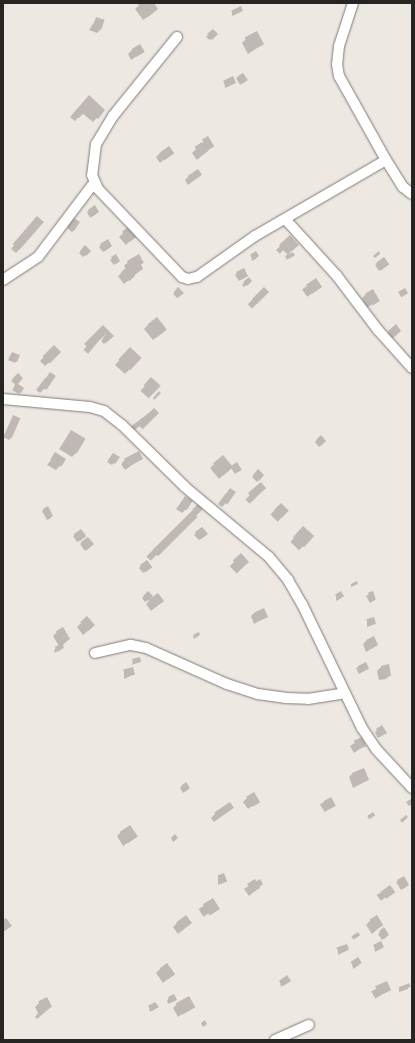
<!DOCTYPE html>
<html>
<head>
<meta charset="utf-8">
<style>
	body { margin:0 }
	#map { position:relative; width:415px; height:1043px; overflow:hidden; background:#ede8e2; font-family:"Archivo Narrow",sans-serif }
	div>[style] { position:absolute }
	[style*='--x'] { left:calc(var(--x)*1px); top:calc(var(--y)*1px); width:calc(var(--w)*1px); rotate:calc(var(--a)*1deg) }
	.shadow>* { inset:0; background:#0003; transform-origin:0 0 }
	.building>* { inset:0; background:#bfb8b5; transform-origin:0 0 }
	.roads { filter:drop-shadow(0 0 1px #7f7a75) drop-shadow(0 0 1px #7f7a75) }
	.street>* { height:10px; margin:-5px; padding:0 5px; transform-origin:5px; border-radius:5px; background:#fff }
	span { translate:-50% -50%; white-space:nowrap; text-align:center; line-height:1.15; -webkit-text-stroke:3px #ede8e2; paint-order:stroke }
	.frame { position:absolute; inset:0; border:4px solid #272523; pointer-events:none }
</style>
</head>
<body>
<div id="map">
	<div class="shadow">
		<i style="clip-path:polygon(142px 3px,152px 3px,153px 13px,143px 20px,135px 9px)"></i>
		<i style="clip-path:polygon(232px 11px,242px 11px,232px 16px)"></i>
		<i style="clip-path:polygon(97px 18px,101px 29px,97px 33px,89px 30px)"></i>
		<i style="clip-path:polygon(213px 30px,216px 34px,210px 40px,206px 37px)"></i>
		<i style="clip-path:polygon(246px 39px,263px 44px,248px 54px,242px 43px)"></i>
		<i style="clip-path:polygon(132px 50px,144px 51px,131px 60px,128px 54px)"></i>
		<i style="clip-path:polygon(243px 74px,247px 80px,240px 85px,236px 78px)"></i>
		<i style="clip-path:polygon(224px 81px,233px 84px,225px 88px)"></i>
		<i style="clip-path:polygon(85px 100px,104px 110px,93px 122px,82px 113px,75px 121px,70px 117px)"></i>
		<i style="clip-path:polygon(208px 138px,213px 146px,197px 160px,192px 153px)"></i>
		<i style="clip-path:polygon(160px 153px,172px 153px,160px 163px,156px 157px)"></i>
		<i style="clip-path:polygon(201px 175px,188px 185px,185px 180px,189px 176px)"></i>
		<i style="clip-path:polygon(94px 206px,96px 213px,90px 218px,87px 212px)"></i>
		<i style="clip-path:polygon(72px 221px,74px 230px,72px 232px,67px 228px)"></i>
		<i style="clip-path:polygon(33px 222px,42px 222px,16px 253px,11px 249px)"></i>
		<i style="clip-path:polygon(129px 228px,131px 240px,126px 245px,119px 237px)"></i>
		<i style="clip-path:polygon(290px 237px,297px 245px,288px 255px,283px 250px,280px 254px,276px 250px)"></i>
		<i style="clip-path:polygon(101px 245px,109px 248px,103px 252px,99px 247px)"></i>
		<i style="clip-path:polygon(85px 246px,90px 251px,83px 257px,79px 253px)"></i>
		<i style="clip-path:polygon(379px 251px,380px 254px,375px 258px,373px 256px)"></i>
		<i style="clip-path:polygon(115px 256px,117px 262px,114px 265px,110px 260px)"></i>
		<i style="clip-path:polygon(251px 256px,256px 258px,252px 261px)"></i>
		<i style="clip-path:polygon(128px 262px,143px 262px,140px 265px,142px 269px,124px 284px,118px 276px,126px 269px,124px 266px)"></i>
		<i style="clip-path:polygon(377px 264px,386px 266px,379px 271px,375px 265px)"></i>
		<i style="clip-path:polygon(237px 273px,245px 277px,239px 281px,235px 275px)"></i>
		<i style="clip-path:polygon(249px 278px,251px 281px,244px 287px,242px 285px)"></i>
		<i style="left:315px;top:280px;width:9px;height:16px;rotate:54deg"></i>
		<i style="left:264px;top:288px;width:6px;height:23px;rotate:45deg"></i>
		<i style="left:178px;top:289px;width:6px;height:7px;rotate:45deg"></i>
		<i style="clip-path:polygon(366px 294px,378px 300px,367px 308px,362px 298px)"></i>
		<i style="clip-path:polygon(148px 325px,166px 330px,153px 340px,144px 329px)"></i>
		<i style="left:103px;top:326px;width:6px;height:31px;rotate:39deg"></i>
		<i style="clip-path:polygon(396px 326px,396px 335px,388px 341px,384px 336px)"></i>
		<i style="clip-path:polygon(109px 332px,112px 336px,104px 344px,101px 341px)"></i>
		<i style="clip-path:polygon(54px 346px,60px 352px,45px 366px,40px 361px)"></i>
		<i style="clip-path:polygon(12px 353px,16px 361px,15px 363px,8px 360px)"></i>
		<i style="clip-path:polygon(126px 353px,129px 370px,125px 374px,115px 365px)"></i>
		<i style="clip-path:polygon(18px 374px,16px 384px,20px 392px,19px 394px,12px 390px,17px 386px,11px 381px)"></i>
		<i style="clip-path:polygon(46px 377px,44px 389px,40px 393px,36px 390px)"></i>
		<i style="left:151px;top:379px;width:11px;height:16px;rotate:41deg"></i>
		<i style="clip-path:polygon(159px 391px,161px 393px,154px 400px,153px 398px)"></i>
		<i style="left:154px;top:409px;width:5px;height:29px;rotate:53deg"></i>
		<i style="clip-path:polygon(13px 417px,13px 436px,9px 440px,3px 437px)"></i>
		<i style="clip-path:polygon(71px 431px,76px 453px,72px 457px,59px 449px)"></i>
		<i style="clip-path:polygon(320px 436px,325px 441px,319px 447px,315px 442px)"></i>
		<i style="clip-path:polygon(56px 454px,60px 466px,56px 470px,47px 465px)"></i>
		<i style="clip-path:polygon(112px 456px,118px 458px,112px 465px,107px 462px)"></i>
		<i style="clip-path:polygon(223px 456px,232px 467px,241px 470px,235px 474px,231px 468px,219px 479px,210px 468px)"></i>
		<i style="clip-path:polygon(142px 458px,125px 470px,121px 464px,125px 460px)"></i>
		<i style="clip-path:polygon(258px 471px,263px 475px,257px 482px,252px 477px)"></i>
		<i style="left:261px;top:484px;width:6px;height:22px;rotate:45deg"></i>
		<i style="clip-path:polygon(226px 493px,226px 503px,222px 507px,218px 504px)"></i>
		<i style="clip-path:polygon(185px 497px,186px 509px,182px 513px,176px 509px)"></i>
		<i style="left:281px;top:504px;width:10px;height:15px;rotate:45deg"></i>
		<i style="left:198px;top:505px;width:6px;height:73px;rotate:45deg"></i>
		<i style="clip-path:polygon(44px 509px,51px 518px,47px 520px,42px 511px)"></i>
		<i style="left:303px;top:528px;width:12px;height:19px;rotate:42deg"></i>
		<i style="clip-path:polygon(196px 533px,205px 536px,199px 540px,194px 535px)"></i>
		<i style="clip-path:polygon(75px 535px,83px 538px,77px 542px,73px 536px)"></i>
		<i style="clip-path:polygon(87px 538px,91px 546px,85px 551px,80px 544px)"></i>
		<i style="left:241px;top:555px;width:10px;height:16px;rotate:45deg"></i>
		<i style="clip-path:polygon(146px 561px,151px 566px,143px 573px,139px 568px)"></i>
		<i style="clip-path:polygon(357px 581px,358px 584px,351px 587px,351px 584px)"></i>
		<i style="clip-path:polygon(148px 592px,152px 596px,145px 602px,142px 598px)"></i>
		<i style="clip-path:polygon(372px 592px,375px 600px,370px 603px,366px 596px)"></i>
		<i style="clip-path:polygon(336px 596px,341px 598px,336px 601px)"></i>
		<i style="clip-path:polygon(150px 600px,163px 601px,151px 611px,146px 604px)"></i>
		<i style="clip-path:polygon(255px 612px,266px 617px,254px 624px,251px 616px)"></i>
		<i style="clip-path:polygon(367px 619px,375px 624px,367px 627px)"></i>
		<i style="clip-path:polygon(81px 623px,90px 629px,83px 635px,77px 627px)"></i>
		<i style="clip-path:polygon(57px 632px,69px 639px,55px 653px,54px 650px,59px 646px,53px 636px)"></i>
		<i style="clip-path:polygon(199px 632px,200px 635px,194px 639px,193px 635px)"></i>
		<i style="clip-path:polygon(367px 640px,377px 645px,366px 652px,363px 644px)"></i>
		<i style="clip-path:polygon(133px 660px,140px 661px,132px 665px)"></i>
		<i style="clip-path:polygon(365px 664px,368px 669px,359px 674px,356px 668px)"></i>
		<i style="clip-path:polygon(381px 667px,390px 675px,386px 679px,379px 680px,377px 671px)"></i>
		<i style="clip-path:polygon(124px 671px,134px 674px,124px 679px)"></i>
		<i style="clip-path:polygon(382px 727px,384px 734px,378px 738px,375px 732px)"></i>
		<i style="clip-path:polygon(361px 739px,365px 745px,354px 753px,350px 746px)"></i>
		<i style="clip-path:polygon(353px 773px,368px 780px,353px 788px,349px 777px)"></i>
		<i style="clip-path:polygon(186px 783px,187px 789px,183px 793px,180px 788px)"></i>
		<i style="clip-path:polygon(247px 798px,258px 801px,248px 809px,243px 802px)"></i>
		<i style="left:330px;top:798px;width:9px;height:12px;rotate:58deg"></i>
		<i style="clip-path:polygon(411px 799px,412px 804px,409px 806px,406px 802px)"></i>
		<i style="clip-path:polygon(233px 808px,214px 822px,211px 818px,215px 814px)"></i>
		<i style="left:373px;top:812px;width:4px;height:7px;rotate:56deg"></i>
		<i style="clip-path:polygon(406px 815px,408px 817px,402px 823px,400px 820px)"></i>
		<i style="clip-path:polygon(121px 832px,136px 837px,123px 846px,117px 836px)"></i>
		<i style="clip-path:polygon(175px 834px,178px 838px,173px 842px,171px 838px)"></i>
		<i style="clip-path:polygon(218px 876px,226px 881px,218px 885px)"></i>
		<i style="clip-path:polygon(260px 879px,263px 884px,249px 896px,244px 889px)"></i>
		<i style="clip-path:polygon(398px 881px,408px 885px,401px 890px,396px 882px)"></i>
		<i style="left:390px;top:886px;width:7px;height:16px;rotate:56deg"></i>
		<i style="left:213px;top:900px;width:9px;height:17px;rotate:58deg"></i>
		<i style="clip-path:polygon(370px 921px,382px 925px,372px 934px,366px 925px)"></i>
		<i style="clip-path:polygon(177px 923px,191px 923px,178px 934px,173px 927px)"></i>
		<i style="clip-path:polygon(384px 929px,387px 936px,382px 940px,378px 934px)"></i>
		<i style="left:358px;top:932px;width:4px;height:8px;rotate:56deg"></i>
		<i style="clip-path:polygon(374px 946px,381px 948px,375px 952px)"></i>
		<i style="clip-path:polygon(338px 949px,348px 950px,338px 955px)"></i>
		<i style="clip-path:polygon(352px 962px,359px 965px,353px 969px)"></i>
		<i style="clip-path:polygon(160px 969px,174px 974px,163px 983px,156px 973px)"></i>
		<i style="clip-path:polygon(280px 982px,288px 982px,281px 987px)"></i>
		<i style="left:386px;top:983px;width:8px;height:17px;rotate:60deg"></i>
		<i style="clip-path:polygon(408px 984px,408px 989px,399px 992px,399px 987px)"></i>
		<i style="clip-path:polygon(174px 995px,174px 1001px,168px 1004px,167px 1000px)"></i>
		<i style="clip-path:polygon(39px 1003px,51px 1007px,37px 1019px,35px 1017px,38px 1013px,35px 1007px)"></i>
		<i style="clip-path:polygon(177px 1004px,193px 1006px,178px 1017px,173px 1008px)"></i>
		<i style="clip-path:polygon(149px 1007px,156px 1008px,150px 1012px)"></i>
		<i style="clip-path:polygon(205px 1020px,207px 1024px,203px 1027px,201px 1023px)"></i>
	</div>
	<div class="building">
		<i style="clip-path:polygon(140px 3px,154px 3px,158px 9px,148px 17px,138px 5px)"></i>
		<i style="clip-path:polygon(241px 6px,243px 11px,234px 15px,231px 11px)"></i>
		<i style="left:96px;top:17px;width:9px;height:10px;rotate:18deg"></i>
		<i style="clip-path:polygon(213px 29px,218px 34px,212px 40px,207px 34px)"></i>
		<i style="left:257px;top:31px;width:15px;height:14px;rotate:62deg"></i>
		<i style="left:140px;top:44px;width:9px;height:10px;rotate:58deg"></i>
		<i style="clip-path:polygon(243px 73px,248px 80px,242px 84px,238px 76px)"></i>
		<i style="clip-path:polygon(233px 76px,236px 83px,227px 87px,223px 81px)"></i>
		<i style="clip-path:polygon(89px 95px,105px 110px,98px 119px,87px 110px,92px 104px,79px 118px,74px 113px)"></i>
		<i style="left:208px;top:136px;width:12px;height:7px;rotate:59deg"></i>
		<i style="left:202px;top:142px;width:11px;height:9px;rotate:56deg"></i>
		<i style="left:169px;top:146px;width:9px;height:12px;rotate:54deg"></i>
		<i style="left:198px;top:169px;width:7px;height:12px;rotate:56deg"></i>
		<i style="clip-path:polygon(95px 205px,99px 212px,92px 217px,88px 210px)"></i>
		<i style="left:37px;top:216px;width:9px;height:37px;rotate:41deg"></i>
		<i style="clip-path:polygon(74px 218px,80px 222px,74px 231px,68px 226px)"></i>
		<i style="left:129px;top:226px;width:13px;height:9px;rotate:51deg"></i>
		<i style="clip-path:polygon(290px 235px,299px 245px,292px 251px,288px 247px,284px 251px,279px 245px)"></i>
		<i style="clip-path:polygon(108px 239px,112px 246px,105px 251px,100px 244px)"></i>
		<i style="clip-path:polygon(85px 245px,91px 251px,86px 256px,80px 251px)"></i>
		<i style="clip-path:polygon(256px 251px,259px 256px,254px 260px,250px 255px)"></i>
		<i style="left:293px;top:252px;width:4px;height:9px;rotate:63deg"></i>
		<i style="clip-path:polygon(116px 254px,120px 261px,116px 264px,111px 257px)"></i>
		<i style="clip-path:polygon(139px 254px,144px 263px,141px 264px,143px 269px,135px 274px,127px 261px)"></i>
		<i style="left:384px;top:257px;width:9px;height:10px;rotate:54deg"></i>
		<i style="left:127px;top:267px;width:12px;height:8px;rotate:48deg"></i>
		<i style="clip-path:polygon(244px 268px,248px 276px,241px 280px,236px 272px)"></i>
		<i style="clip-path:polygon(249px 277px,252px 281px,247px 286px,243px 282px)"></i>
		<i style="left:316px;top:278px;width:11px;height:12px;rotate:56deg"></i>
		<i style="clip-path:polygon(178px 287px,184px 293px,179px 297px,174px 292px)"></i>
		<i style="left:264px;top:287px;width:7px;height:17px;rotate:45deg"></i>
		<i style="left:405px;top:288px;width:6px;height:8px;rotate:59deg"></i>
		<i style="left:373px;top:289px;width:14px;height:9px;rotate:60deg"></i>
		<i style="left:157px;top:317px;width:16px;height:12px;rotate:52deg"></i>
		<i style="clip-path:polygon(396px 324px,401px 331px,393px 338px,388px 331px)"></i>
		<i style="clip-path:polygon(103px 325px,114px 336px,106px 343px,102px 339px,107px 333px,90px 349px,84px 344px)"></i>
		<i style="left:54px;top:345px;width:10px;height:16px;rotate:45deg"></i>
		<i style="left:130px;top:347px;width:16px;height:17px;rotate:43deg"></i>
		<i style="clip-path:polygon(12px 352px,20px 355px,17px 362px,9px 358px)"></i>
		<i style="left:50px;top:372px;width:7px;height:17px;rotate:34deg"></i>
		<i style="clip-path:polygon(18px 373px,23px 378px,18px 384px,24px 388px,21px 393px,13px 388px,16px 383px,12px 379px)"></i>
		<i style="left:151px;top:377px;width:13px;height:11px;rotate:42deg"></i>
		<i style="left:154px;top:408px;width:7px;height:23px;rotate:45deg"></i>
		<i style="left:13px;top:415px;width:8px;height:19px;rotate:23deg"></i>
		<i style="left:71px;top:430px;width:17px;height:17px;rotate:31deg"></i>
		<i style="clip-path:polygon(321px 435px,326px 441px,321px 446px,316px 440px)"></i>
		<i style="left:139px;top:451px;width:9px;height:17px;rotate:63deg"></i>
		<i style="left:55px;top:452px;width:13px;height:9px;rotate:32deg"></i>
		<i style="clip-path:polygon(113px 453px,120px 457px,115px 464px,108px 460px)"></i>
		<i style="left:223px;top:455px;width:16px;height:13px;rotate:50deg"></i>
		<i style="left:237px;top:462px;width:9px;height:6px;rotate:58deg"></i>
		<i style="clip-path:polygon(258px 469px,264px 475px,259px 481px,253px 475px)"></i>
		<i style="left:261px;top:482px;width:8px;height:17px;rotate:50deg"></i>
		<i style="left:230px;top:488px;width:7px;height:15px;rotate:34deg"></i>
		<i style="left:185px;top:496px;width:9px;height:11px;rotate:32deg"></i>
		<i style="left:281px;top:503px;width:11px;height:10px;rotate:45deg"></i>
		<i style="left:198px;top:504px;width:7px;height:8px;rotate:45deg"></i>
		<i style="clip-path:polygon(48px 506px,53px 516px,49px 519px,43px 509px)"></i>
		<i style="left:192px;top:511px;width:8px;height:56px;rotate:45deg"></i>
		<i style="left:303px;top:526px;width:15px;height:15px;rotate:42deg"></i>
		<i style="clip-path:polygon(202px 527px,208px 534px,201px 539px,195px 532px)"></i>
		<i style="left:81px;top:529px;width:9px;height:9px;rotate:54deg"></i>
		<i style="clip-path:polygon(88px 537px,94px 544px,87px 550px,81px 542px)"></i>
		<i style="left:241px;top:553px;width:12px;height:11px;rotate:48deg"></i>
		<i style="left:147px;top:560px;width:9px;height:9px;rotate:54deg"></i>
		<i style="left:148px;top:591px;width:7px;height:7px;rotate:45deg"></i>
		<i style="left:341px;top:591px;width:6px;height:7px;rotate:59deg"></i>
		<i style="left:373px;top:591px;width:9px;height:5px;rotate:72deg"></i>
		<i style="left:158px;top:593px;width:10px;height:11px;rotate:53deg"></i>
		<i style="left:264px;top:608px;width:10px;height:9px;rotate:66deg"></i>
		<i style="left:87px;top:616px;width:12px;height:9px;rotate:48deg"></i>
		<i style="left:374px;top:617px;width:7px;height:8px;rotate:74deg"></i>
		<i style="left:63px;top:627px;width:14px;height:8px;rotate:60deg"></i>
		<i style="clip-path:polygon(374px 636px,378px 645px,371px 649px,366px 640px)"></i>
		<i style="clip-path:polygon(62px 643px,64px 648px,57px 652px,55px 647px)"></i>
		<i style="clip-path:polygon(140px 657px,141px 662px,134px 664px,132px 659px)"></i>
		<i style="clip-path:polygon(366px 662px,369px 669px,360px 672px,358px 666px)"></i>
		<i style="clip-path:polygon(389px 664px,391px 676px,382px 677px,381px 666px)"></i>
		<i style="left:133px;top:667px;width:8px;height:10px;rotate:76deg"></i>
		<i style="clip-path:polygon(382px 725px,387px 733px,380px 737px,376px 729px)"></i>
		<i style="left:362px;top:737px;width:10px;height:9px;rotate:66deg"></i>
		<i style="left:364px;top:768px;width:13px;height:13px;rotate:67deg"></i>
		<i style="clip-path:polygon(186px 782px,190px 788px,185px 792px,181px 786px)"></i>
		<i style="left:254px;top:792px;width:12px;height:9px;rotate:59deg"></i>
		<i style="left:331px;top:797px;width:10px;height:8px;rotate:61deg"></i>
		<i style="left:230px;top:802px;width:7px;height:19px;rotate:56deg"></i>
		<i style="left:130px;top:825px;width:14px;height:12px;rotate:56deg"></i>
		<i style="left:224px;top:873px;width:9px;height:7px;rotate:69deg"></i>
		<i style="clip-path:polygon(404px 876px,409px 885px,403px 889px,397px 880px)"></i>
		<i style="clip-path:polygon(255px 879px,260px 888px,253px 892px,247px 884px)"></i>
		<i style="left:390px;top:885px;width:9px;height:11px;rotate:54deg"></i>
		<i style="left:213px;top:898px;width:13px;height:12px;rotate:58deg"></i>
		<i style="left:186px;top:915px;width:10px;height:12px;rotate:53deg"></i>
		<i style="left:377px;top:915px;width:12px;height:9px;rotate:59deg"></i>
		<i style="clip-path:polygon(6px 918px,12px 926px,3px 932px,3px 920px)"></i>
		<i style="clip-path:polygon(384px 927px,389px 935px,384px 939px,379px 931px)"></i>
		<i style="clip-path:polygon(381px 941px,384px 947px,377px 951px,373px 945px)"></i>
		<i style="left:347px;top:944px;width:6px;height:11px;rotate:72deg"></i>
		<i style="left:358px;top:957px;width:7px;height:9px;rotate:56deg"></i>
		<i style="left:167px;top:963px;width:14px;height:9px;rotate:54deg"></i>
		<i style="clip-path:polygon(287px 975px,291px 981px,283px 986px,279px 981px)"></i>
		<i style="left:387px;top:981px;width:10px;height:13px;rotate:66deg"></i>
		<i style="left:409px;top:983px;width:4px;height:11px;rotate:63deg"></i>
		<i style="clip-path:polygon(174px 994px,177px 1000px,170px 1003px,168px 997px)"></i>
		<i style="left:189px;top:996px;width:13px;height:15px;rotate:61deg"></i>
		<i style="left:47px;top:997px;width:11px;height:10px;rotate:63deg"></i>
		<i style="clip-path:polygon(155px 1002px,159px 1007px,152px 1011px,148px 1006px)"></i>
	</div>
	<div class="roads">
		<div class="street">
			<i style="--x:353;--y:3;--w:45;--a:108"></i>
			<i style="--x:339;--y:46;--w:18;--a:96"></i>
			<i style="--x:337;--y:64;--w:12;--a:81"></i>
			<i style="--x:339;--y:76;--w:96;--a:60.8"></i>
			<i style="--x:386;--y:160;--w:32;--a:58"></i>
			<i style="--x:403;--y:187;--w:11;--a:38"></i>
			<i style="--x:177;--y:37;--w:102;--a:129"></i>
			<i style="--x:113;--y:116;--w:33;--a:121"></i>
			<i style="--x:96;--y:144;--w:31;--a:97"></i>
			<i style="--x:92;--y:175;--w:15;--a:67"></i>
			<i style="--x:98;--y:189;--w:122;--a:46.3"></i>
			<i style="--x:182;--y:277;--w:6;--a:18"></i>
			<i style="--x:188;--y:279;--w:9;--a:-13"></i>
			<i style="--x:197;--y:277;--w:71;--a:-35.3"></i>
			<i style="--x:255;--y:236;--w:151;--a:-30.1"></i>
			<i style="--x:286;--y:220;--w:76;--a:47.7"></i>
			<i style="--x:337;--y:276;--w:68;--a:52.8"></i>
			<i style="--x:378;--y:330;--w:51;--a:48.2"></i>
			<i style="--x:3;--y:280;--w:42;--a:-33.3"></i>
			<i style="--x:38;--y:257;--w:93;--a:-52.9"></i>
			<i style="--x:3;--y:399;--w:87;--a:5.3"></i>
			<i style="--x:90;--y:407;--w:15;--a:16"></i>
			<i style="--x:104;--y:411;--w:23;--a:38"></i>
			<i style="--x:122;--y:425;--w:88;--a:44.5"></i>
			<i style="--x:185;--y:487;--w:109;--a:39.8"></i>
			<i style="--x:269;--y:557;--w:30;--a:50"></i>
			<i style="--x:288;--y:580;--w:28;--a:60"></i>
			<i style="--x:302;--y:604;--w:138;--a:64.2"></i>
			<i style="--x:362;--y:728;--w:25;--a:56"></i>
			<i style="--x:376;--y:749;--w:53;--a:47.3"></i>
			<i style="--x:95;--y:653;--w:37;--a:-13"></i>
			<i style="--x:131;--y:645;--w:15;--a:11"></i>
			<i style="--x:146;--y:648;--w:89;--a:24"></i>
			<i style="--x:227;--y:684;--w:33;--a:18"></i>
			<i style="--x:258;--y:694;--w:27;--a:8"></i>
			<i style="--x:285;--y:698;--w:23;--a:2"></i>
			<i style="--x:308;--y:699;--w:37;--a:-9"></i>
			<i style="--x:275;--y:1040;--w:37;--a:-24"></i>
		</div>
	</div>
	<div class="frame"></div>
</div>
</body>
</html>
